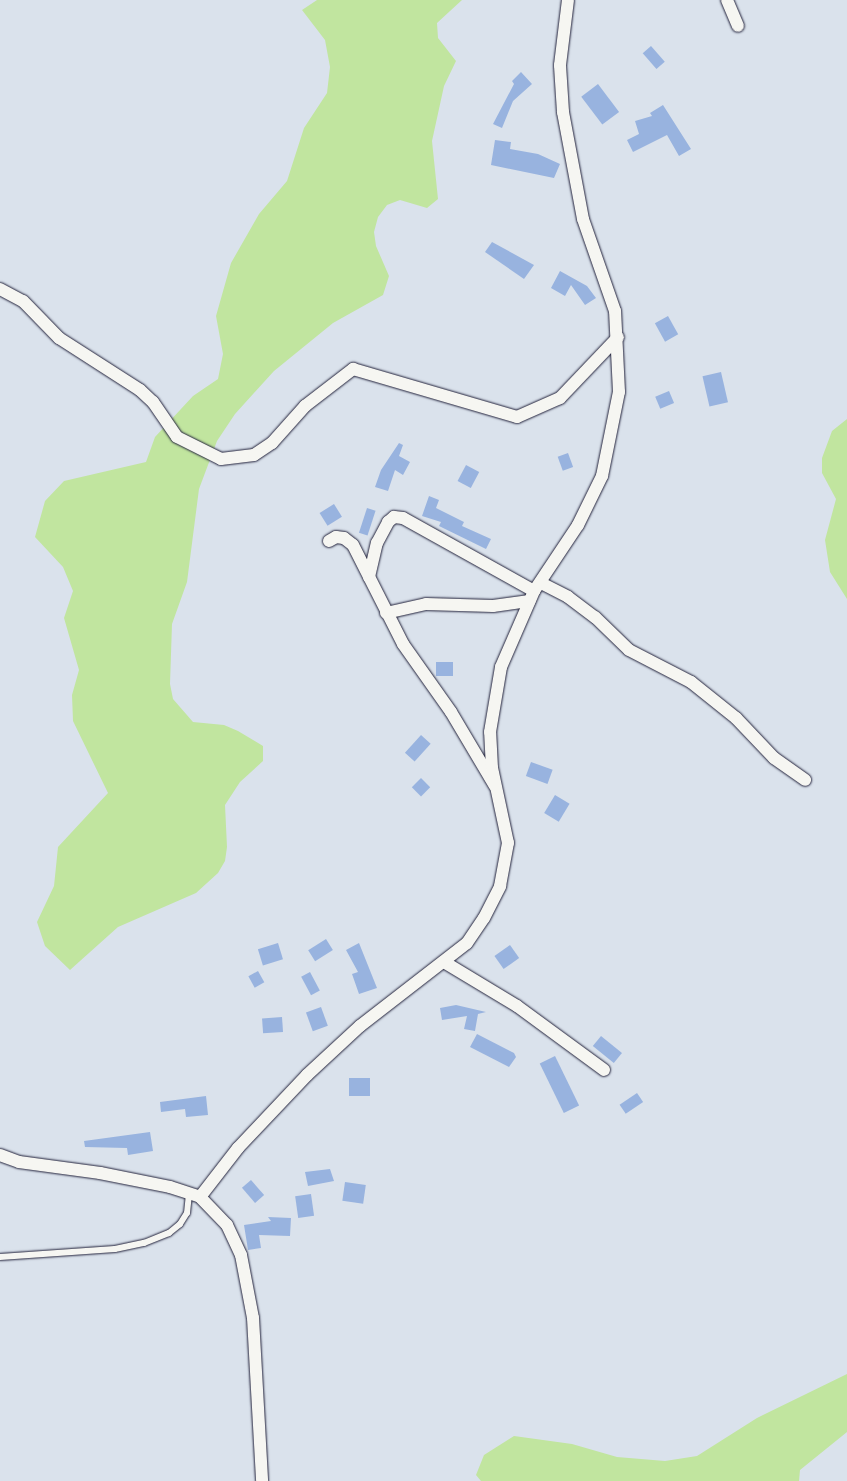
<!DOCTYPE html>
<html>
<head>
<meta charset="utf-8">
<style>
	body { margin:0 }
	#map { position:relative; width:847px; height:1481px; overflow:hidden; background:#dae2ec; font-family:"Patrick Hand",sans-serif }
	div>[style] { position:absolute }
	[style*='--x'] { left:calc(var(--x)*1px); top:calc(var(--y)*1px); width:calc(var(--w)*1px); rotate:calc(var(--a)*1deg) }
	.green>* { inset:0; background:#c1e59f }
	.building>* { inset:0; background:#98b3df; transform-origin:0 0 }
	.roads { filter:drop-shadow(0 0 1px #22223b) drop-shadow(0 0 1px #22223b) }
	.lane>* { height:6px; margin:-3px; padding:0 3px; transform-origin:3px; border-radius:3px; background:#f6f6f2 }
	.street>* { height:12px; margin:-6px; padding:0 6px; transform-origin:6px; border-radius:6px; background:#f6f6f2 }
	span { translate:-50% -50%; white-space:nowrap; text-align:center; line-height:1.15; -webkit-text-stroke:4px #f6f6f2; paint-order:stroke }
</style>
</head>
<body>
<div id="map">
	<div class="green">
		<i style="clip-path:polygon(317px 0,462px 0,437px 23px,438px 38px,456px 61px,444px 86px,432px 141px,438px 199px,427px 208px,400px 200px,387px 205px,378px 217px,374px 232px,376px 246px,389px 276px,383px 295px,333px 323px,274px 371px,235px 414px,217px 441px,199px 489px,187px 582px,172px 624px,170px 684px,173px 699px,193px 722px,224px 725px,238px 731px,263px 746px,263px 761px,240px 782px,225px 805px,227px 847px,225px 861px,218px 873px,196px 893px,118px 927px,70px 970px,45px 946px,37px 922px,54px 886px,58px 847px,108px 793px,73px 721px,72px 695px,79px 670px,64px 618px,73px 591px,63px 567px,35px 537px,45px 501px,64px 481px,146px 462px,155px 437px,193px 396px,218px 379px,223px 354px,216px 316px,231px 263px,259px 214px,287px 181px,304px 128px,327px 93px,330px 67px,325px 40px,302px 10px)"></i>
		<i style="clip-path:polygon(847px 419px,847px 599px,830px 572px,825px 540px,836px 499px,822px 473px,822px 458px,832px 431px)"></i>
		<i style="clip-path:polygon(847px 1374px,847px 1432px,800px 1470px,799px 1481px,481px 1481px,476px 1475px,484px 1455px,514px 1436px,572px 1444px,617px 1457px,665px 1461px,697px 1456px,757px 1418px)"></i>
	</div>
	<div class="building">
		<i style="left:651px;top:46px;width:21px;height:11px;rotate:49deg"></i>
		<i style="clip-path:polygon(521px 72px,532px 84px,513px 101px,502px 128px,493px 124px,514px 84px,512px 81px)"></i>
		<i style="left:598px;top:84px;width:35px;height:21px;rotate:53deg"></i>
		<i style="clip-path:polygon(663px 105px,691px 149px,679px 156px,667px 135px,633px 152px,627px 140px,639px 134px,635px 121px,652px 116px,650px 113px)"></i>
		<i style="clip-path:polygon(495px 140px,511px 142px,510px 149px,538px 154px,560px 164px,554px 178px,491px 165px)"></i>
		<i style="clip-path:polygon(492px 242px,534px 265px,524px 279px,485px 252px)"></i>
		<i style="clip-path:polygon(560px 271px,587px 286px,596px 298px,585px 305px,571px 285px,565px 296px,551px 288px)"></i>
		<i style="left:668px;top:316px;width:21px;height:15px;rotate:61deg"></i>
		<i style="left:721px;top:372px;width:31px;height:19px;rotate:77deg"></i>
		<i style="left:669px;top:391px;width:13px;height:15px;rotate:67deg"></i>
		<i style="clip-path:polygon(399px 443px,403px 445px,399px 456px,410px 462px,403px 475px,395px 470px,388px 491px,375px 487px,381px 470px)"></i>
		<i style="left:568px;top:453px;width:15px;height:11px;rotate:70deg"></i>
		<i style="left:466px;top:465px;width:15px;height:18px;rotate:28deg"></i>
		<i style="clip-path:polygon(429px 496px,439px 500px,436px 508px,464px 522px,462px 526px,491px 539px,486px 549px,439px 526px,441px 522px,422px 516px)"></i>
		<i style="left:334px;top:504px;width:15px;height:17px;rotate:58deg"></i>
		<i style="left:367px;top:508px;width:9px;height:26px;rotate:18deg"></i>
		<i style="left:436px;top:662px;width:17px;height:14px"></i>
		<i style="left:421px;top:735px;width:13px;height:24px;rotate:42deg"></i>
		<i style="left:531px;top:762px;width:23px;height:15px;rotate:20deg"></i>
		<i style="left:421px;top:778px;width:13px;height:13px;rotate:45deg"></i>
		<i style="left:555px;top:795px;width:17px;height:21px;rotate:31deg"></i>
		<i style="left:326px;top:939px;width:13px;height:21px;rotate:58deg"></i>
		<i style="left:278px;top:943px;width:17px;height:21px;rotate:73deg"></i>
		<i style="clip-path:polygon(359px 943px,377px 988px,359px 994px,352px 974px,358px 972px,346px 950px)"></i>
		<i style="left:510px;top:945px;width:16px;height:19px;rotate:55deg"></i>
		<i style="left:258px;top:971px;width:13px;height:11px;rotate:61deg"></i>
		<i style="left:310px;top:972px;width:21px;height:10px;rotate:62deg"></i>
		<i style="clip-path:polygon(456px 1005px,486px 1012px,478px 1014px,475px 1031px,464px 1029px,467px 1016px,442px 1020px,440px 1008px)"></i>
		<i style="left:321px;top:1007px;width:20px;height:16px;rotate:70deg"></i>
		<i style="left:282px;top:1017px;width:15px;height:20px;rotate:86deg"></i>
		<i style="clip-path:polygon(477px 1034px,514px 1053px,516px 1057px,509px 1067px,470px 1047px)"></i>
		<i style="left:601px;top:1036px;width:27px;height:13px;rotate:39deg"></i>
		<i style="left:555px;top:1056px;width:55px;height:17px;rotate:64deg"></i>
		<i style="left:349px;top:1078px;width:21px;height:18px"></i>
		<i style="left:637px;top:1093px;width:11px;height:21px;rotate:56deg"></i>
		<i style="clip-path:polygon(206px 1096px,208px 1115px,186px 1117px,185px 1109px,161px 1112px,160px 1102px)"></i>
		<i style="clip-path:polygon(150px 1132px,153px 1151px,128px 1155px,127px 1148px,85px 1147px,84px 1141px)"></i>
		<i style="clip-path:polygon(330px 1169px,334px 1181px,308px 1186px,305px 1172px)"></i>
		<i style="left:251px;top:1180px;width:20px;height:12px;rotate:49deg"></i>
		<i style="left:345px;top:1182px;width:21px;height:19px;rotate:8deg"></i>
		<i style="left:311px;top:1194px;width:22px;height:16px;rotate:82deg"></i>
		<i style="clip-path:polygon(268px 1217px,291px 1218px,290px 1236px,259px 1235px,261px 1248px,248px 1250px,244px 1225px,271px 1221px)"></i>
	</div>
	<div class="roads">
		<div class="lane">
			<i style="--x:0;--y:1257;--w:115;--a:-4"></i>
			<i style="--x:115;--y:1249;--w:30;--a:-12"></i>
			<i style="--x:144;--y:1243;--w:27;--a:-22"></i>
			<i style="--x:169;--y:1233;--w:14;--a:-39"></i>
			<i style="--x:180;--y:1224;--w:13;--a:-58"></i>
			<i style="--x:187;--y:1213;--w:20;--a:-84"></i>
		</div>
		<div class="street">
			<i style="--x:727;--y:0;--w:28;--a:67"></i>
			<i style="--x:0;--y:289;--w:26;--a:28"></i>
			<i style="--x:23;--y:301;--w:52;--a:45.8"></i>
			<i style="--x:59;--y:338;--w:96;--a:32.7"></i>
			<i style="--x:140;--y:390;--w:18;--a:43"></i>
			<i style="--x:153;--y:402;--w:42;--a:55.6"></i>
			<i style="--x:177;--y:437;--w:49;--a:26.6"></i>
			<i style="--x:221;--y:459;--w:33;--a:-7"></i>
			<i style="--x:254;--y:455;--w:22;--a:-34"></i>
			<i style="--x:272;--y:443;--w:50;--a:-48.3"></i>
			<i style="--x:305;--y:406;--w:61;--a:-37.6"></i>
			<i style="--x:353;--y:369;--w:171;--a:16.3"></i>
			<i style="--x:517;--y:417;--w:47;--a:-23.8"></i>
			<i style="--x:560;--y:398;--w:84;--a:-46.4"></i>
			<i style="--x:329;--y:541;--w:8;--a:-30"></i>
			<i style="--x:336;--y:537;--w:8;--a:7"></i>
			<i style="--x:344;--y:538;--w:11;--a:38"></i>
			<i style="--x:353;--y:545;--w:111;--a:63.2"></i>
			<i style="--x:403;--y:644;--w:83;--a:54.8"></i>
			<i style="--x:451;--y:712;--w:86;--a:59.3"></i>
			<i style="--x:369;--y:577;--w:35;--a:-77"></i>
			<i style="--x:377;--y:543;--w:24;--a:-62"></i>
			<i style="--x:388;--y:522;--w:8;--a:-40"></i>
			<i style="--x:394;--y:517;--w:9;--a:6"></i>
			<i style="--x:403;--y:518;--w:150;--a:29.1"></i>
			<i style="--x:541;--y:583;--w:30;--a:27"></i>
			<i style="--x:568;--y:597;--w:34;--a:37"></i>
			<i style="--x:595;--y:617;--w:47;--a:44.1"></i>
			<i style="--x:629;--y:650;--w:70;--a:27.3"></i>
			<i style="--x:691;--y:682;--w:58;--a:38.7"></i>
			<i style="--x:736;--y:718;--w:55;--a:46.5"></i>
			<i style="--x:774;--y:758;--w:38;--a:35"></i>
			<i style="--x:386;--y:613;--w:41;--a:-12.7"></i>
			<i style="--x:426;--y:604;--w:67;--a:1.7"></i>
			<i style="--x:493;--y:606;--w:37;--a:-8"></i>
			<i style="--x:444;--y:962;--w:85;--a:31.1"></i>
			<i style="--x:517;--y:1006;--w:108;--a:36.3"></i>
			<i style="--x:0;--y:1155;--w:20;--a:20"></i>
			<i style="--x:19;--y:1162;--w:82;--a:7.7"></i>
			<i style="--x:100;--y:1173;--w:71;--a:11.3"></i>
			<i style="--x:170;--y:1187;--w:32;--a:18"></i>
			<i style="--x:200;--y:1197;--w:39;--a:46"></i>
			<i style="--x:227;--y:1225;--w:33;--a:65"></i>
			<i style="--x:241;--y:1255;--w:64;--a:79.2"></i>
			<i style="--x:253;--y:1318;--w:163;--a:86.8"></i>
			<i style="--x:200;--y:1197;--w:62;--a:-52.2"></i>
			<i style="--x:238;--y:1148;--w:100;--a:-46.6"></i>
			<i style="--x:307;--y:1075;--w:72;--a:-42.8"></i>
			<i style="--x:360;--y:1026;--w:135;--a:-37.8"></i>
			<i style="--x:467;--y:943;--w:30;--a:-56"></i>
			<i style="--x:484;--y:918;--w:36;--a:-63"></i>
			<i style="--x:500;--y:886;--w:44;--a:-79.5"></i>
			<i style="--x:508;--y:843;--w:77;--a:-102"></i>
			<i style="--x:492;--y:768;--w:36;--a:-93"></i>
			<i style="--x:490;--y:732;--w:66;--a:-80.4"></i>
			<i style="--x:501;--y:667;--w:83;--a:-66.5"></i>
			<i style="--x:534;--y:591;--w:79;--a:-56.3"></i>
			<i style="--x:578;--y:525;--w:55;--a:-63.9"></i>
			<i style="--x:602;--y:476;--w:86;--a:-78.6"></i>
			<i style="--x:619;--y:392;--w:81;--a:-92.8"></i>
			<i style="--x:615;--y:311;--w:97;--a:-109.2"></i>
			<i style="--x:583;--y:219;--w:109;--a:-100.6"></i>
			<i style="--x:563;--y:112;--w:47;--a:-93.7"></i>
			<i style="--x:560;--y:65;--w:65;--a:-83"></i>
		</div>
	</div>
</div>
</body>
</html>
